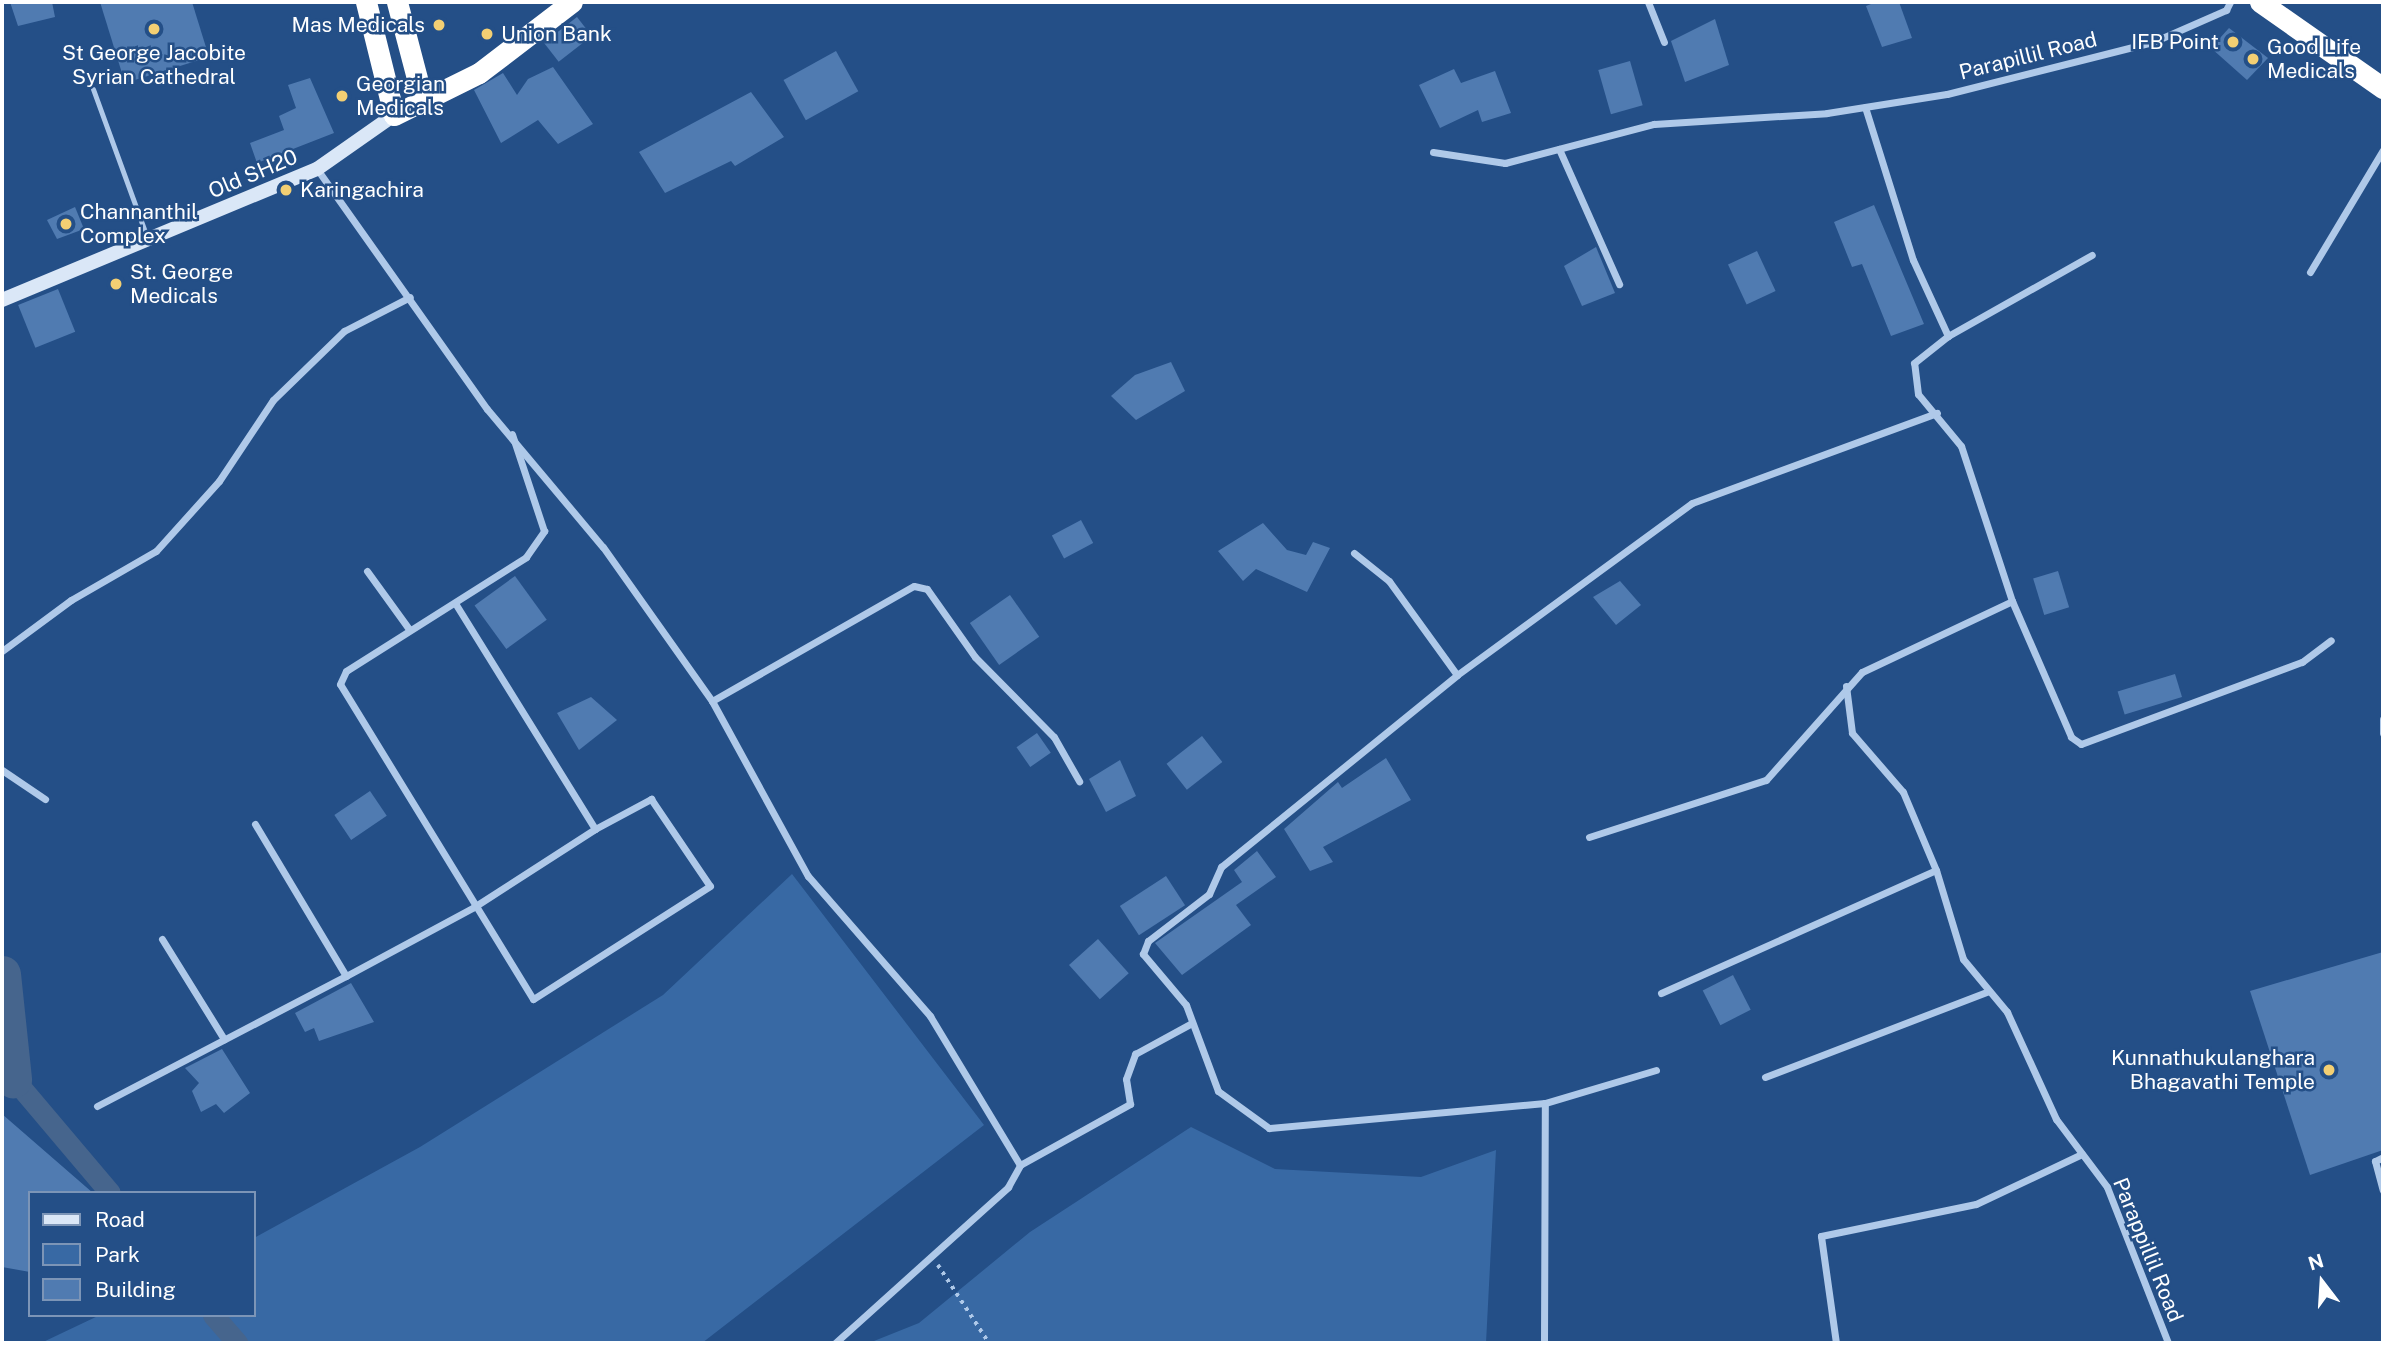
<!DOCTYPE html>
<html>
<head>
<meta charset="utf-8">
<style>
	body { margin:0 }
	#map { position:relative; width:2385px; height:1345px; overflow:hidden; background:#244f87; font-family:"Public Sans",sans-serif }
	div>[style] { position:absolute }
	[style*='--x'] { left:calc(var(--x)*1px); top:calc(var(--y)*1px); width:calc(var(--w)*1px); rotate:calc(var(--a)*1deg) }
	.green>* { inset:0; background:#3869a4 }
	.canal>* { height:21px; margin:-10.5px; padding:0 10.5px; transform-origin:10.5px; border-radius:10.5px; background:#46658d }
	.river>* { height:37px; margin:-18.5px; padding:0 18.5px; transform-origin:18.5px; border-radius:18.5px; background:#46658d }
	.building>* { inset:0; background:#507bb1; transform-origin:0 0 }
	.path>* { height:3.5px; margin-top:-1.75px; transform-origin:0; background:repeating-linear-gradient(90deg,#afc9e9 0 3.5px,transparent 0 8.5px) }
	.lane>* { height:5px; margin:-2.5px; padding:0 2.5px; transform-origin:2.5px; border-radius:2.5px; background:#afc9e9 }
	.street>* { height:7px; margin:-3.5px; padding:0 3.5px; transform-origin:3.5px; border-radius:3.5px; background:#afc9e9 }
	.secondary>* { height:14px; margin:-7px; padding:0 7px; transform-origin:7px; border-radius:7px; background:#dae7f7 }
	.highway>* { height:21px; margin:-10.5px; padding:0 10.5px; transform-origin:10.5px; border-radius:10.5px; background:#fff }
	.dots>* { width:19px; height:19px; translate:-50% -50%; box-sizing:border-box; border:4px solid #244f87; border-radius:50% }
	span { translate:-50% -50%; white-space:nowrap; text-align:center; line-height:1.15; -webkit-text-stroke:5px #244f87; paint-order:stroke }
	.poi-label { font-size:21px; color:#fff }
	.right { translate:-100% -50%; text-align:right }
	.left { translate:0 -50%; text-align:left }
	.street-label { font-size:21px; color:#fff }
	.frame { position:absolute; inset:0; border:4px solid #fff; pointer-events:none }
	.legend { position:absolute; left:28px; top:1191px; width:228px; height:126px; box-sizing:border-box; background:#244f87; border:2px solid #7c95b7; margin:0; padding:9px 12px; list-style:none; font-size:21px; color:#fff }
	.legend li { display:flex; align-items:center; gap:14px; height:35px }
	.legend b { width:35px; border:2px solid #7c95b7 }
	.north { position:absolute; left:2287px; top:1247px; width:70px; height:70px; -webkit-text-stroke:5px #244f87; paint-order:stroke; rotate:343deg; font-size:19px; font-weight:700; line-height:28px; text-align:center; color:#fff }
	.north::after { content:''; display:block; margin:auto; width:24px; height:32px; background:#fff; clip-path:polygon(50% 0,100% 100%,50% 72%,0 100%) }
</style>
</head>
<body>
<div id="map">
	<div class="green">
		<i style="clip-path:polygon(792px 874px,984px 1125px,702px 1343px,41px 1343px,100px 1315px,254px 1315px,254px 1238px,420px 1147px,663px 995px)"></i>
		<i style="clip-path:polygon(1191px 1127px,1275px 1169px,1421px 1177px,1496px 1150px,1486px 1343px,869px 1343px,919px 1323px,1030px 1232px)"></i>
	</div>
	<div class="canal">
		<i style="--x:2;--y:1065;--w:167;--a:49.8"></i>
		<i style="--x:213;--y:1315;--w:37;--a:49"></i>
	</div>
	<div class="river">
		<i style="--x:2;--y:974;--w:106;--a:84"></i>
	</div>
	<div class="building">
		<i style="clip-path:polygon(10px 2px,52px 2px,55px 17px,18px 26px)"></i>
		<i style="clip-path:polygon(100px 2px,192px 2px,209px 57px,125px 83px)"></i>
		<i style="clip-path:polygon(1876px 2px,1899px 2px,1912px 38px,1882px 47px,1866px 6px)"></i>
		<i style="left:577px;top:17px;width:24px;height:42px;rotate:52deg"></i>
		<i style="clip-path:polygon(1715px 19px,1729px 65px,1685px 82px,1671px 41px)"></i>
		<i style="clip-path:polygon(2229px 28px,2268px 58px,2247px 80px,2211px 48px)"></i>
		<i style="left:836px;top:51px;width:46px;height:60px;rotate:61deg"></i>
		<i style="left:1630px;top:61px;width:46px;height:33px;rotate:74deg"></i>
		<i style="clip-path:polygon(553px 67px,593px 124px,558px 144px,538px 120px,501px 143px,474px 90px,503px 73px,517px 95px,528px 79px)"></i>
		<i style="clip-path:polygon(1454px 69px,1461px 83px,1495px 71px,1511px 113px,1482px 122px,1478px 110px,1440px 128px,1419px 85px)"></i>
		<i style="clip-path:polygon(310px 78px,334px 133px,257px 163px,250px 143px,284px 130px,279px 116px,296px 108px,288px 85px)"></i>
		<i style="clip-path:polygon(751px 92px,784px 137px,735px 166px,731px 161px,665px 193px,639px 152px)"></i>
		<i style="clip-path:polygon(1874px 205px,1924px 324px,1891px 336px,1862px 264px,1852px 267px,1834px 222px)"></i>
		<i style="clip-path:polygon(75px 207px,84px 229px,57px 239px,47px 220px)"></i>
		<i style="clip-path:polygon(1596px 247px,1615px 293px,1582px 306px,1564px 266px)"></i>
		<i style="left:1757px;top:251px;width:44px;height:32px;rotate:65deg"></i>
		<i style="left:58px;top:289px;width:46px;height:43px;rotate:68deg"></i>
		<i style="clip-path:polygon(1171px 362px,1185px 391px,1136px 420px,1111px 396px,1135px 375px)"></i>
		<i style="left:1081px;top:520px;width:26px;height:33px;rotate:62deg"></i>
		<i style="clip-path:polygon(1263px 523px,1287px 550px,1306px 555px,1313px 542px,1330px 548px,1307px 592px,1256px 569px,1243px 581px,1218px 551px)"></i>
		<i style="left:2058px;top:571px;width:38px;height:26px;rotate:73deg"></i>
		<i style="left:515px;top:576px;width:54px;height:50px;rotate:54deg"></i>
		<i style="clip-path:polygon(1620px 581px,1641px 605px,1616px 625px,1593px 597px)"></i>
		<i style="left:1010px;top:595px;width:51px;height:49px;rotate:55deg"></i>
		<i style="left:2175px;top:674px;width:24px;height:60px;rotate:73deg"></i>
		<i style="clip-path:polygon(591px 697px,617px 720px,579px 750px,557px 713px)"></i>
		<i style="left:1037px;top:733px;width:24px;height:25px;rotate:55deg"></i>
		<i style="left:1202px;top:736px;width:33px;height:45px;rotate:52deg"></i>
		<i style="clip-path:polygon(1386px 758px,1411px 800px,1323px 847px,1333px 862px,1310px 871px,1284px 829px,1338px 782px,1342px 788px)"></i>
		<i style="clip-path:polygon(1120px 760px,1136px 796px,1106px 812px,1089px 779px)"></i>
		<i style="left:370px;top:791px;width:30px;height:43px;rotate:56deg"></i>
		<i style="clip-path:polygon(1257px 851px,1276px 877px,1236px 905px,1251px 925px,1182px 975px,1155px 943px,1242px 882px,1234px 870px)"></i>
		<i style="left:1166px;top:876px;width:35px;height:55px;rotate:57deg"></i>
		<i style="left:1098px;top:939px;width:46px;height:39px;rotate:48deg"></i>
		<i style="clip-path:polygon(2383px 952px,2383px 1150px,2310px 1175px,2250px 991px)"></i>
		<i style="left:1733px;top:975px;width:39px;height:34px;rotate:63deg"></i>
		<i style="clip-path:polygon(351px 983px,374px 1022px,319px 1041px,314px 1028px,305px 1032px,295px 1013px)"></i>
		<i style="clip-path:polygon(222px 1049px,250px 1093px,224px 1113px,216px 1104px,201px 1112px,192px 1091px,199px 1083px,185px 1068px)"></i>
		<i style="clip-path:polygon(2px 1114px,93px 1193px,30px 1193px,30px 1272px,2px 1267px)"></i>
	</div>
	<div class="path">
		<i style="--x:938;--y:1265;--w:93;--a:56.8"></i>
	</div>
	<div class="lane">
		<i style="--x:93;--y:89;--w:158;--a:70"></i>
	</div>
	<div class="street">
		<i style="--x:1648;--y:2;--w:43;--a:68.2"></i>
		<i style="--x:1865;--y:107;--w:160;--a:72.6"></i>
		<i style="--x:1913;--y:260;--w:84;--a:65.3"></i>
		<i style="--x:1559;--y:149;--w:148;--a:66"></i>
		<i style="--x:1433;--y:152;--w:73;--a:8.7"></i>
		<i style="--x:1505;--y:163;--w:154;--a:-14.7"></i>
		<i style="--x:1654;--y:124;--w:173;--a:-3.6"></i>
		<i style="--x:1827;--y:113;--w:121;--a:-9"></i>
		<i style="--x:1947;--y:94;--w:212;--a:-14.2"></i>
		<i style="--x:2153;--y:42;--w:80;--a:-23.7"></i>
		<i style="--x:2226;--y:10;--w:9;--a:-63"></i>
		<i style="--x:317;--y:169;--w:294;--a:54.7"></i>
		<i style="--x:487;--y:409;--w:180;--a:50"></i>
		<i style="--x:603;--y:547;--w:189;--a:54.7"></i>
		<i style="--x:712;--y:701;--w:200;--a:61.3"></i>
		<i style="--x:808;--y:876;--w:186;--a:48.9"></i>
		<i style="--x:930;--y:1016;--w:174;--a:58.9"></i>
		<i style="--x:2310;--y:272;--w:142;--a:-59.1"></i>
		<i style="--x:1354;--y:553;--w:45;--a:38.7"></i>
		<i style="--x:1389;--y:581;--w:116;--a:54.1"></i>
		<i style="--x:367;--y:571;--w:72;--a:54.1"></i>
		<i style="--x:2012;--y:601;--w:148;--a:66.5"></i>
		<i style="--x:2071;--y:737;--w:12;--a:35"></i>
		<i style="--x:2081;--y:744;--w:236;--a:-20.4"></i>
		<i style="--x:2302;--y:662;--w:36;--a:-37"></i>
		<i style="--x:455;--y:603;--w:266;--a:58.2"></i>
		<i style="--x:595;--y:829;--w:64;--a:-28.2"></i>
		<i style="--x:651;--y:799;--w:105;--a:55.9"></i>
		<i style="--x:710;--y:886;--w:210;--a:147.4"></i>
		<i style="--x:533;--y:999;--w:369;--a:-121.5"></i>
		<i style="--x:340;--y:684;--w:14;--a:-65"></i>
		<i style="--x:346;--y:671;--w:213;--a:-32.3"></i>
		<i style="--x:526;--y:557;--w:32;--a:-55"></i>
		<i style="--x:544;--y:531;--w:102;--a:-108.3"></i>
		<i style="--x:2;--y:651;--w:86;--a:-36.5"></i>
		<i style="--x:71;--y:600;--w:98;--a:-30"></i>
		<i style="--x:156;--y:551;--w:94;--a:-48"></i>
		<i style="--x:219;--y:481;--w:97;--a:-56.3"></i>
		<i style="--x:273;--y:400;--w:99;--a:-44.2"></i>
		<i style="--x:344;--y:331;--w:74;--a:-27.3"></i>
		<i style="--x:1846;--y:686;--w:47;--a:82.7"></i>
		<i style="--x:1852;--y:733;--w:78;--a:49.2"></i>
		<i style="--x:1903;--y:792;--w:85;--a:67.1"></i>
		<i style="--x:712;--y:701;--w:232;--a:-29.7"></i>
		<i style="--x:914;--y:586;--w:13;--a:13"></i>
		<i style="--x:927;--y:589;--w:83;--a:54.8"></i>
		<i style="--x:975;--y:657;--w:112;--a:45.4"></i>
		<i style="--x:1054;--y:737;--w:51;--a:60.4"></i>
		<i style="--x:2383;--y:719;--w:14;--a:90"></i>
		<i style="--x:2;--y:770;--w:52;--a:34"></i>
		<i style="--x:255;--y:824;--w:177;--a:59.1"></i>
		<i style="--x:346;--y:976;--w:145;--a:-28.3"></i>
		<i style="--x:474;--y:907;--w:144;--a:-32.8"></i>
		<i style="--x:1589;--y:837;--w:186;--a:-17.9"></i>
		<i style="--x:1766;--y:780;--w:144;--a:-48.4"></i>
		<i style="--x:1862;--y:672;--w:166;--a:-25.3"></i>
		<i style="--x:2012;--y:601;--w:163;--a:-108.2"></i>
		<i style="--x:1961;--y:446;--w:67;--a:-129.6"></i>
		<i style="--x:1918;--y:394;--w:31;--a:-97"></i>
		<i style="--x:1914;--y:363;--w:43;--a:-38.5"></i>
		<i style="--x:1948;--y:336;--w:165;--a:-29.4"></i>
		<i style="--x:162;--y:939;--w:118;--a:58.2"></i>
		<i style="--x:1661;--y:993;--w:301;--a:-24.1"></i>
		<i style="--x:1936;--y:870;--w:93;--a:73.1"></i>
		<i style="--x:1963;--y:959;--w:69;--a:50.3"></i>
		<i style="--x:2007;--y:1012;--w:118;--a:65.4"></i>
		<i style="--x:2056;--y:1119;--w:85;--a:53.1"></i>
		<i style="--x:2107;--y:1187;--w:168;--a:68.6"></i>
		<i style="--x:1656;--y:1070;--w:116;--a:163.4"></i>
		<i style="--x:1545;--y:1103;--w:277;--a:174.8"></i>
		<i style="--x:1269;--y:1128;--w:63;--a:-144"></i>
		<i style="--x:1218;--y:1091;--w:92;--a:-110.4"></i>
		<i style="--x:1186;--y:1005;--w:67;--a:-130.1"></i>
		<i style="--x:1143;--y:954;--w:14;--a:-69"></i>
		<i style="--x:1148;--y:941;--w:77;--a:-37.6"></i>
		<i style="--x:1209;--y:894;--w:30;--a:-66"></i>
		<i style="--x:1221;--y:867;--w:304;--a:-39.1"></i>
		<i style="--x:1457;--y:675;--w:291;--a:-36.2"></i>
		<i style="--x:1692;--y:503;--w:261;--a:-20.2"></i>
		<i style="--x:1765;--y:1077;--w:240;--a:-21"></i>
		<i style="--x:97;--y:1106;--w:281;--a:-27.6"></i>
		<i style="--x:2383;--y:1157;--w:9;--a:153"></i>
		<i style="--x:2375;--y:1161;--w:30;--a:75"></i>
		<i style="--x:835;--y:1343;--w:233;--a:-42"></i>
		<i style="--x:1008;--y:1187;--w:25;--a:-61"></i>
		<i style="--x:1020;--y:1165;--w:126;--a:-29"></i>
		<i style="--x:1130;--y:1104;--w:25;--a:-99"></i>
		<i style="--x:1126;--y:1079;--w:27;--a:-70"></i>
		<i style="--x:1135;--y:1054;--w:63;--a:-28.6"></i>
		<i style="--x:1544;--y:1343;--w:240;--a:-89.8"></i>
		<i style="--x:1836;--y:1343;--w:108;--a:-98"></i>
		<i style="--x:1821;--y:1236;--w:158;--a:-11.7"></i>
		<i style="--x:1976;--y:1204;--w:117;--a:-25.3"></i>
	</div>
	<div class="secondary">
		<i style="--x:2;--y:300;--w:341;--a:-22.6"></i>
		<i style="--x:317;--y:169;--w:94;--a:-35"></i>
	</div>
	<div class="highway">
		<i style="--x:366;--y:2;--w:116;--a:76.1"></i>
		<i style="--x:394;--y:115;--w:95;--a:-26.3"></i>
		<i style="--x:479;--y:73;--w:117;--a:-37.4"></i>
		<i style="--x:397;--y:2;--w:102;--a:75.3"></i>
		<i style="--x:2260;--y:2;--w:150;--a:35"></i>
	</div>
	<div class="dots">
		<i style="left:439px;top:25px;background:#f3cf73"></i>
		<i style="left:154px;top:29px;background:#f3cf73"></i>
		<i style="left:487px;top:34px;background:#f3cf73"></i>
		<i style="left:2233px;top:42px;background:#f3cf73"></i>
		<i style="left:2253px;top:59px;background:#f3cf73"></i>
		<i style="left:342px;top:96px;background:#f3cf73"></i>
		<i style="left:286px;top:190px;background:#f3cf73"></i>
		<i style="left:66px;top:224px;background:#f3cf73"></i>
		<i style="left:116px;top:284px;background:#f3cf73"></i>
		<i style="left:2329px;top:1070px;background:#f3cf73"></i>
	</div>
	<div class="poi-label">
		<span class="right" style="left:425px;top:25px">Mas Medicals</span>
		<span class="left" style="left:501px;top:34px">Union Bank</span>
		<span class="right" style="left:2219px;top:42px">IFB Point</span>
		<span class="left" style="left:2267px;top:59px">Good Life<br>Medicals</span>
		<span style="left:154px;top:65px">St George Jacobite<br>Syrian Cathedral</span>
		<span class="left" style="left:356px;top:96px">Georgian<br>Medicals</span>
		<span class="left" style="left:300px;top:190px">Karingachira</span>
		<span class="left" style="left:80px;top:224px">Channanthil<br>Complex</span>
		<span class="left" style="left:130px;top:284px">St. George<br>Medicals</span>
		<span class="right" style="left:2315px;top:1070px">Kunnathukulanghara<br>Bhagavathi Temple</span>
	</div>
	<div class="street-label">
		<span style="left:2028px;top:56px;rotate:-14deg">Parapillil Road</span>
		<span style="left:253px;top:174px;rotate:-23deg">Old SH20</span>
		<span style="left:2148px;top:1250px;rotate:68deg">Parappillil Road</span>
	</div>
	<div class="frame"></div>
	<ul class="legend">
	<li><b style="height:9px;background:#dae7f7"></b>Road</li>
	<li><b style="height:19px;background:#3869a4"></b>Park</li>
	<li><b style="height:19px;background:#507bb1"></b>Building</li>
	</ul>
	<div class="north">N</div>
</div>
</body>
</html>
